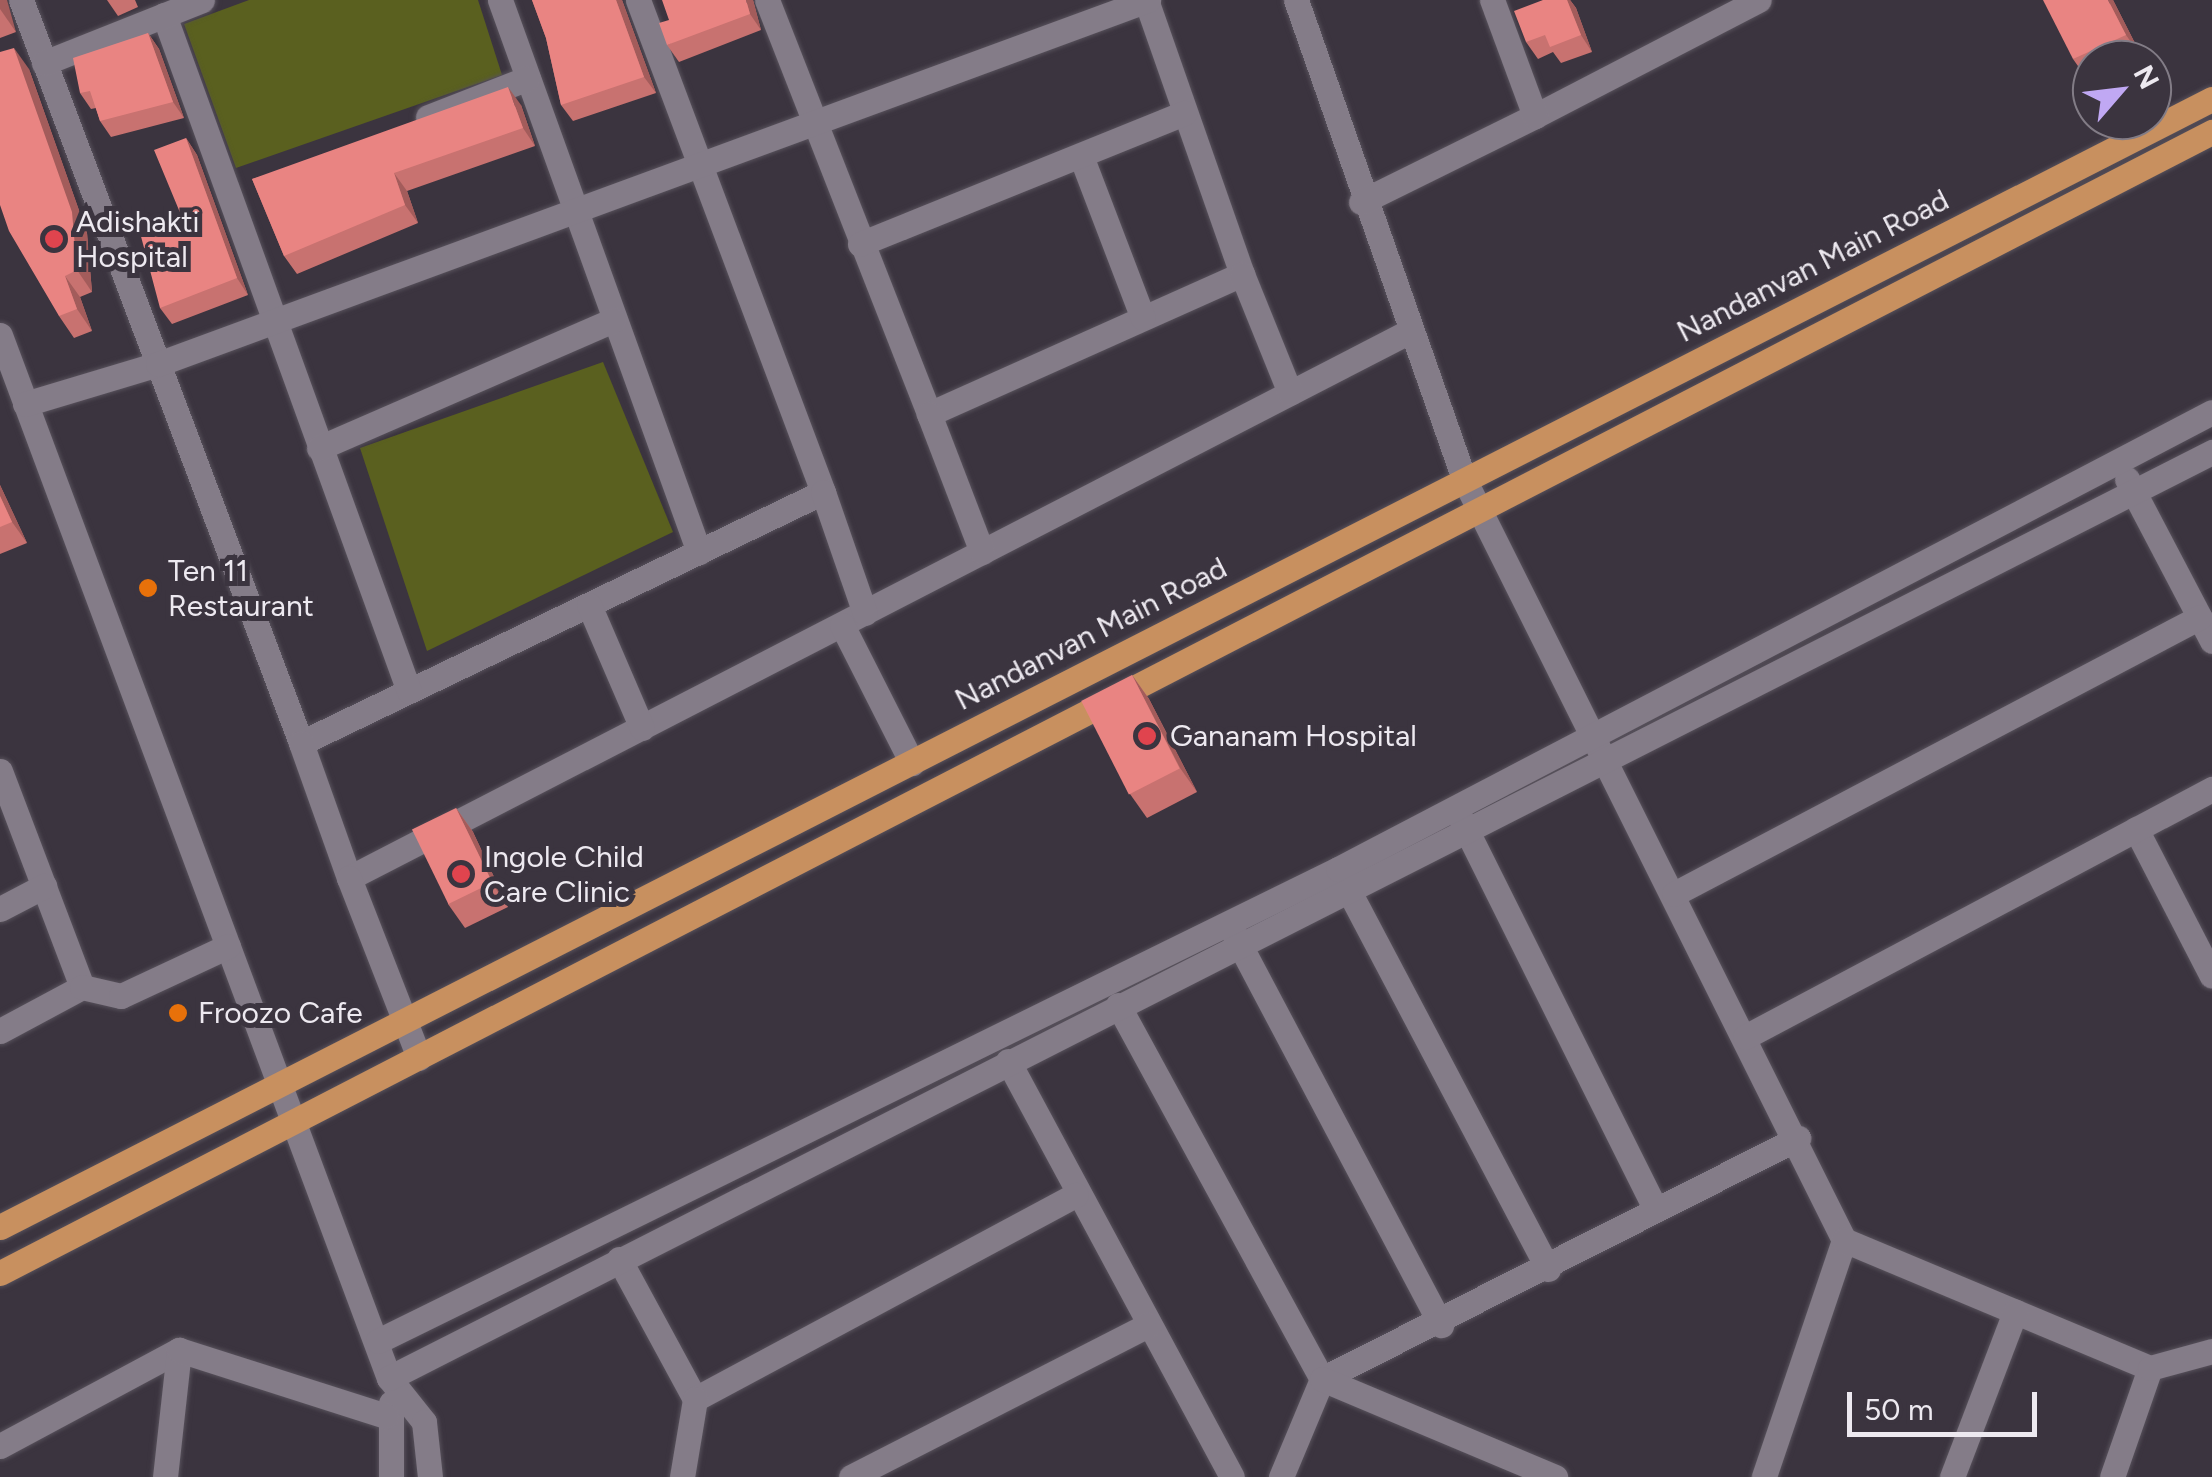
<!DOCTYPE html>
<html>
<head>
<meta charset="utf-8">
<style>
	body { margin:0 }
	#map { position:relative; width:2212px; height:1477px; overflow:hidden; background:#3b343f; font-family:Figtree,sans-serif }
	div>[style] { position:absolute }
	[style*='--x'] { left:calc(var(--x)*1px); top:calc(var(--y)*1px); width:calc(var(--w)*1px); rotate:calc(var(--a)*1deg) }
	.green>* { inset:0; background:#5a601f }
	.roads { filter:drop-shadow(0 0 2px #57515b) drop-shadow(0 0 2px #57515b) }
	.minor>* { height:25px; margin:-12.5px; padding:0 12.5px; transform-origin:12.5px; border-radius:12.5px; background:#847c88 }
	.major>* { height:25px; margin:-12.5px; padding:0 12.5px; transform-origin:12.5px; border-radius:12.5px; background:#c8905f }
	.wall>* { inset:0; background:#c87270 }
	.shaded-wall>* { inset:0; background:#a35c5b }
	.building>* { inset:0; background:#e98482; transform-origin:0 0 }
	.dots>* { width:28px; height:28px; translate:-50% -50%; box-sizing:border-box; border:5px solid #3b343f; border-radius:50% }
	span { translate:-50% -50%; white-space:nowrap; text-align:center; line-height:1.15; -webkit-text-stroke:10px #3b343f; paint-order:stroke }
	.poi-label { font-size:30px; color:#ede9f0 }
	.left { translate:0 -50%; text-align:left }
	.street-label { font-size:30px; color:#ede9f0 }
	.north { position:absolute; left:2072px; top:40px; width:100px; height:100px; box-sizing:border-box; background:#3b343f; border:2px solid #827c86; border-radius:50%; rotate:62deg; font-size:28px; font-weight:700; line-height:40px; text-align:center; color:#ede9f0 }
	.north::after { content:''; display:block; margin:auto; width:35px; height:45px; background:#c0a8f3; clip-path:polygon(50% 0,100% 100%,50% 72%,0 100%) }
	.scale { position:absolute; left:1847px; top:1392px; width:190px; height:45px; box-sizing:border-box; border:5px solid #ede9f0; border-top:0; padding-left:12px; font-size:30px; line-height:35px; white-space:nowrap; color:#ede9f0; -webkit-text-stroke:8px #3b343f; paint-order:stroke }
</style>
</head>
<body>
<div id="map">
	<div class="green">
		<i style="clip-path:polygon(249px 0,478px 0,502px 75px,236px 168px,184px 24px)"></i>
		<i style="clip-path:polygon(603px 362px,673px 532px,427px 651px,360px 448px)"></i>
	</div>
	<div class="roads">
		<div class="minor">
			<i style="--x:21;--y:0;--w:794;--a:69.35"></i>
			<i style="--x:500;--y:0;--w:587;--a:70.18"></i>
			<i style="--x:638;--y:0;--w:526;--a:69.39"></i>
			<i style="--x:823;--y:492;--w:579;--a:154.32"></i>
			<i style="--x:301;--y:743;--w:143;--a:70.4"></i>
			<i style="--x:349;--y:878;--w:1194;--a:-27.27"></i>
			<i style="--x:767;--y:0;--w:445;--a:68.6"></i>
			<i style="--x:929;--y:414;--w:343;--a:-24.1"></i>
			<i style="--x:1242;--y:274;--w:290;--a:-109.3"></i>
			<i style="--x:1296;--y:0;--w:508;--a:70.67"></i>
			<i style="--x:1464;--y:479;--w:851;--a:63.47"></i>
			<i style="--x:1844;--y:1240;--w:250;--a:108.7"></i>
			<i style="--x:164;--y:15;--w:719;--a:70.08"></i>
			<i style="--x:44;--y:63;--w:170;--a:-21.7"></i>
			<i style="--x:1535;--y:116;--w:252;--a:-27.4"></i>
			<i style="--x:428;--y:117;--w:107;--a:-21.3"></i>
			<i style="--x:1081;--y:156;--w:173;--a:69.1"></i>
			<i style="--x:1361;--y:202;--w:194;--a:-26.3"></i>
			<i style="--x:1535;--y:116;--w:124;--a:-110.3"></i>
			<i style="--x:860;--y:244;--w:350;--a:-22"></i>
			<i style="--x:1242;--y:274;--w:128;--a:68"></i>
			<i style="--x:0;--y:335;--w:1113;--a:69.55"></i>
			<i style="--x:389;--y:1378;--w:56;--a:51.5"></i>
			<i style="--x:424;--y:1422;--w:55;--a:83.8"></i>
			<i style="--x:25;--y:404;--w:139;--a:-16.7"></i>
			<i style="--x:158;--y:364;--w:1055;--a:-20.19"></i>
			<i style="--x:929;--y:414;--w:148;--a:69"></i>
			<i style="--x:319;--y:448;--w:321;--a:-23.5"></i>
			<i style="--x:2127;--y:479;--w:183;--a:62.3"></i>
			<i style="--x:823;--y:492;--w:128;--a:70.9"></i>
			<i style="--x:589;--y:605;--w:134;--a:66.7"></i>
			<i style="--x:842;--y:625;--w:155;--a:63.1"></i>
			<i style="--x:0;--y:771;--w:231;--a:69.2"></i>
			<i style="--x:82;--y:987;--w:93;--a:151.8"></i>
			<i style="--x:1460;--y:817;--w:439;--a:63.5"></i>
			<i style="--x:2136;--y:829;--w:165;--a:62.7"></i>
			<i style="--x:349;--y:878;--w:193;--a:68.7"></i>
			<i style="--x:1342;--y:878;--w:442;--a:62.2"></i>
			<i style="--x:1674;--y:894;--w:594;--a:-27.77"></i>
			<i style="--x:0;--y:909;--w:50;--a:-27.6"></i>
			<i style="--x:1233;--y:932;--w:445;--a:62.1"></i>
			<i style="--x:82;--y:987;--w:40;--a:13"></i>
			<i style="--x:121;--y:996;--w:118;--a:-25"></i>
			<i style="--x:1118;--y:1005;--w:426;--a:61.4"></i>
			<i style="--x:1322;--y:1379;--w:534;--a:-26.85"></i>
			<i style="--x:1745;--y:1037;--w:529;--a:-27.97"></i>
			<i style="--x:1008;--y:1061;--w:472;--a:61.7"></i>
			<i style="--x:1844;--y:1240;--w:332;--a:22.7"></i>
			<i style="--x:2150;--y:1368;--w:115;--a:109.2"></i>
			<i style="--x:619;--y:1259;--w:159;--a:61.5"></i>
			<i style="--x:695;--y:1399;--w:432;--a:-28.2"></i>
			<i style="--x:378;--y:1341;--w:1070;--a:-26.18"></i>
			<i style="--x:1338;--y:869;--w:986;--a:-27.6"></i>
			<i style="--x:2150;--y:1368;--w:64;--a:-15.3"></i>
			<i style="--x:389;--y:1378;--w:2045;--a:-26.93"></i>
			<i style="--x:391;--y:1403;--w:74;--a:90"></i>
			<i style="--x:0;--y:1446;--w:203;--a:-28.2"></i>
			<i style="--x:165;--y:1477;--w:128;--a:-83.7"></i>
			<i style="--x:179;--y:1350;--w:217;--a:17.7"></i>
			<i style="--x:682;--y:1477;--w:79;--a:-80.5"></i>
			<i style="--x:851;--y:1477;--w:334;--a:-27.1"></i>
			<i style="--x:1281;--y:1477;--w:106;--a:-67.3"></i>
			<i style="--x:1322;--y:1379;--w:253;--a:22.8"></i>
			<i style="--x:1952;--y:1477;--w:177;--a:-69.1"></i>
		</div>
		<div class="major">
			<i style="--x:0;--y:1227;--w:2483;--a:-27.02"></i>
			<i style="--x:0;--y:1273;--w:2489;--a:-27.29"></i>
		</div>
	</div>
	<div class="wall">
		<i style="clip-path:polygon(0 0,16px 32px,0 38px)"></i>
		<i style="clip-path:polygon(107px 0,135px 0,138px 7px,118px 16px)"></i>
		<i style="clip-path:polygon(532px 0,622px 0,656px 93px,573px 121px,561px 105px,546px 38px)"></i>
		<i style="clip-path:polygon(753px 0,761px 30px,679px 62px,667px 45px)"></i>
		<i style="clip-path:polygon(1543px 0,1570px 0,1576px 8px,1592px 52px,1561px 63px,1553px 52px,1538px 59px,1526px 42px)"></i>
		<i style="clip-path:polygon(2113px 0,2143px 59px,2092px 60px,2092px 82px,2090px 83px,2073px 59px)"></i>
		<i style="clip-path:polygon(148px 33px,159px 49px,184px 118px,111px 137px,100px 121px,96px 108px,91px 109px,80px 93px)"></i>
		<i style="clip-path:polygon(29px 69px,87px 233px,92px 292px,80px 297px,92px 331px,74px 338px,59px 316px)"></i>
		<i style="clip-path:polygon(521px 105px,535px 146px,407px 191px,418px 223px,297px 274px,284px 256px,252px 179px)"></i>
		<i style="clip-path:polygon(186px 138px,197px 155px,248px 295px,172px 324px,160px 308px,181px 215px)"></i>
		<i style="clip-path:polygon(0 485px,27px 543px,0 554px)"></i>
		<i style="clip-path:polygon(1132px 675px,1149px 699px,1197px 792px,1147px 818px,1130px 794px)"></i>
		<i style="clip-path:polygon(456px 808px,473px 832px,508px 907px,465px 928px,448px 904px)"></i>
	</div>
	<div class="shaded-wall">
		<i style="clip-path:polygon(0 0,7px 0,16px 32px,0 9px)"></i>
		<i style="clip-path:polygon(616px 0,622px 0,656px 93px,644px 77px)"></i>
		<i style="clip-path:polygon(746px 0,753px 0,761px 30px,750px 14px)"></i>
		<i style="clip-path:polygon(1567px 0,1570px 0,1576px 8px,1592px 52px,1581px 35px)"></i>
		<i style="clip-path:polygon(2108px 0,2113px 0,2143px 59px,2126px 35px)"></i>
		<i style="clip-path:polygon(148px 33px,159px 49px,184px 118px,173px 102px)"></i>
		<i style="clip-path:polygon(14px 48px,29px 69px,87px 233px,92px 292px,77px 270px)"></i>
		<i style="clip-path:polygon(508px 87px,521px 105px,535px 146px,523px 128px)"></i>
		<i style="clip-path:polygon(186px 138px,197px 155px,248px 295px,237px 278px)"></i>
		<i style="clip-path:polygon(394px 173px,407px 191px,418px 223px,405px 205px)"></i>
		<i style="clip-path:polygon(65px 276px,80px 297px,92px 331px,77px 309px)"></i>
		<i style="clip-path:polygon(0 485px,27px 543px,12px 522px,0 496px)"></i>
		<i style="clip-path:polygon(1132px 675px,1149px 699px,1197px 792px,1180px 768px)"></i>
		<i style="clip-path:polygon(456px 808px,473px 832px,508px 907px,492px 883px)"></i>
	</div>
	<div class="building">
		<i style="clip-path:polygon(532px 0,616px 0,644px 77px,561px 105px,546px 38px)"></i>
		<i style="clip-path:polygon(662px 0,746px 0,750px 14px,667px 45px,659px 23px,669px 20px)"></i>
		<i style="clip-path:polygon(1543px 0,1567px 0,1581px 35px,1550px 47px,1545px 35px,1526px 42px,1514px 11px)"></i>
		<i style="clip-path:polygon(2043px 0,2108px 0,2126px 35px,2073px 59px)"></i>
		<i style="clip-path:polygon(148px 33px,173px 102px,100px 121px,90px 91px,80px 93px,73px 58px)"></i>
		<i style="clip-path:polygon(14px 48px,72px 212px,77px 270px,65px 276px,77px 309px,59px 316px,9px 231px,0 205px,0 52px)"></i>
		<i style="clip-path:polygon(508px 87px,523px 128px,394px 173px,405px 205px,284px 256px,252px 179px)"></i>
		<i style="clip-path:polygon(186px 138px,237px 278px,160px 308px,139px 229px,181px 215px,154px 150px)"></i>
		<i style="clip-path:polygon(0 496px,12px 522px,0 527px)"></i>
		<i style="left:1132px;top:675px;width:105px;height:57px;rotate:63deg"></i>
		<i style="left:456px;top:808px;width:83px;height:49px;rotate:64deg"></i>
	</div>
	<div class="dots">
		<i style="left:54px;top:239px;background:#e0444e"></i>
		<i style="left:148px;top:588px;background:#e8710a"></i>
		<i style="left:1147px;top:736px;background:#e0444e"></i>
		<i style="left:461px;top:874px;background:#e0444e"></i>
		<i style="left:178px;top:1013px;background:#e8710a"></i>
	</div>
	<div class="poi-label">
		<span class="left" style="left:76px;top:239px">Adishakti<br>Hospital</span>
		<span class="left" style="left:168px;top:588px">Ten 11<br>Restaurant</span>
		<span class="left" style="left:1170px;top:736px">Gananam Hospital</span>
		<span class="left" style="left:484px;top:874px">Ingole Child<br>Care Clinic</span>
		<span class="left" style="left:198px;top:1013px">Froozo Cafe</span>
	</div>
	<div class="street-label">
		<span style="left:1813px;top:266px;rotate:-27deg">Nandanvan Main Road</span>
		<span style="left:1091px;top:634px;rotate:-27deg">Nandanvan Main Road</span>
	</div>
	<div class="north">N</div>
	<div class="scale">50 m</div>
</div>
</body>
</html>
